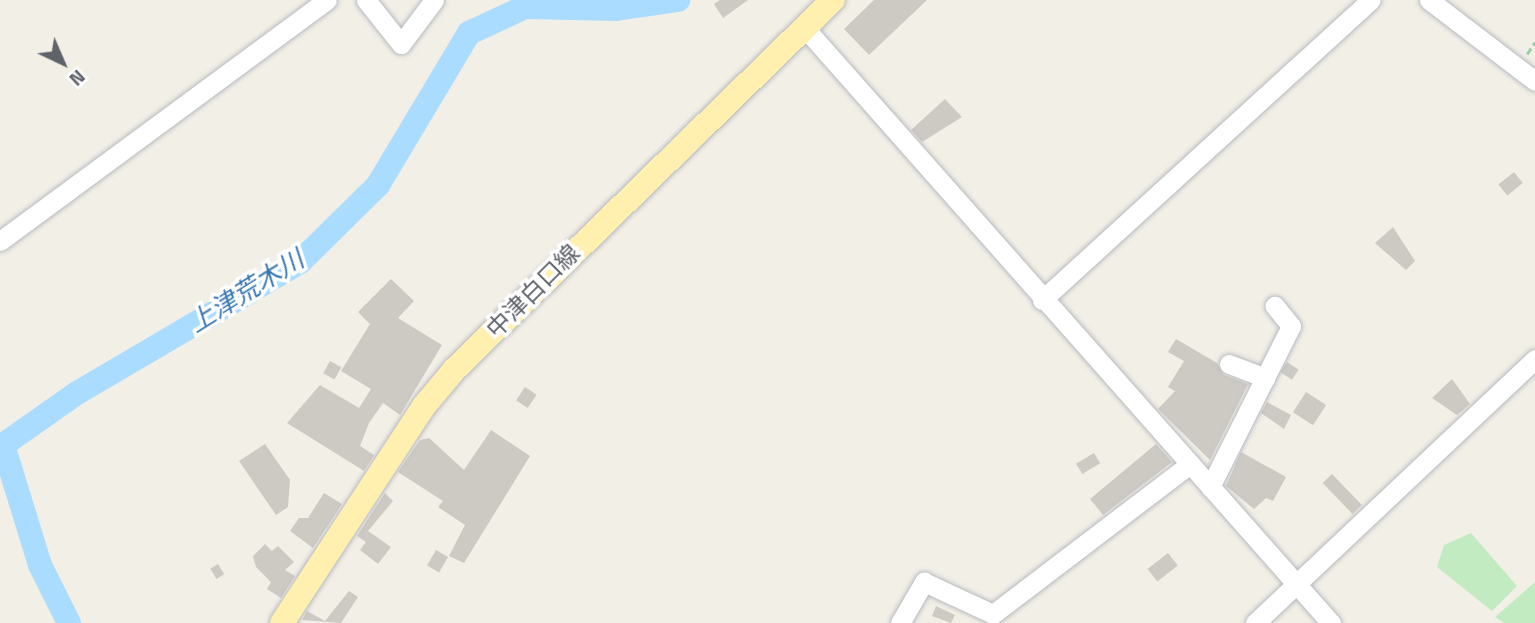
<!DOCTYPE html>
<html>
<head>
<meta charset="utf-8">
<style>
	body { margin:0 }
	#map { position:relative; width:1535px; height:623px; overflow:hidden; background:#f2efe7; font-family:"Titillium Web","Noto Sans JP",sans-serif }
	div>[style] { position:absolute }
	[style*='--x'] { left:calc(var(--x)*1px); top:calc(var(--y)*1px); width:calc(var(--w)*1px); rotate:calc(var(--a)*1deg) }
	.green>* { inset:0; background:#c3ebc2 }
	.stream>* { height:4.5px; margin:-2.25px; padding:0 2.25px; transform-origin:2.25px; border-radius:2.25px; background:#aadcff }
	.river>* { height:24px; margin:-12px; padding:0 12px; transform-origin:12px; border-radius:12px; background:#aadcff }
	.building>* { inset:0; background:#cdcac4; transform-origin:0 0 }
	.path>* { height:2.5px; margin-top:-1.25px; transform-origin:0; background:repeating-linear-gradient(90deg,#9acda8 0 7px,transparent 0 10.5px) }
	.roads { filter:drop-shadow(0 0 2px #b7babf) drop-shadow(0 0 2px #b7babf) }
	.minor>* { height:19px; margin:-9.5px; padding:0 9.5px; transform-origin:9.5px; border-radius:9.5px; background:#fff }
	.major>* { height:24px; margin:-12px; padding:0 12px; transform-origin:12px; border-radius:12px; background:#fff0af }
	span { translate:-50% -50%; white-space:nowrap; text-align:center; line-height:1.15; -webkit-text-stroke:7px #fff; paint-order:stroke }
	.street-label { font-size:24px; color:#5e6369 }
	.water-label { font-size:26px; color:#3977b2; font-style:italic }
	.north { position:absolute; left:28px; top:28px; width:70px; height:70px; -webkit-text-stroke:5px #fff; paint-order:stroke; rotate:136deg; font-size:19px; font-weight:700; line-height:28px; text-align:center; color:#5e6369 }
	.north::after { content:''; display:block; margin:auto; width:24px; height:32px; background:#5e6369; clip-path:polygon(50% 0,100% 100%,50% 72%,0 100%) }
</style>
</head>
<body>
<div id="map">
	<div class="green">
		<i style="clip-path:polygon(1471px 533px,1517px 586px,1492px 611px,1437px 567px,1444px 545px)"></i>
		<i style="clip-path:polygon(1535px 582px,1535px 623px,1504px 623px,1495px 617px)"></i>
	</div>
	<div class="stream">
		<i style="--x:0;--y:450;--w:6;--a:-59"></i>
	</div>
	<div class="river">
		<i style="--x:69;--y:623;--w:65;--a:-116.6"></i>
		<i style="--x:40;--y:565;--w:126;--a:-107.1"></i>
		<i style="--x:3;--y:445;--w:90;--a:-35.1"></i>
		<i style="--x:77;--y:393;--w:259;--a:-30.4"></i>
		<i style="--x:300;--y:262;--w:110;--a:-44.6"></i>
		<i style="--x:378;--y:185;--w:177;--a:-59.1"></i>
		<i style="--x:469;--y:33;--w:62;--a:-24.9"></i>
		<i style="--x:525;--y:7;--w:91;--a:1.3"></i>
		<i style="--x:616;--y:9;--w:63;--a:-8.3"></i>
	</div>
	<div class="building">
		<i style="clip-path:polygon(720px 0,748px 0,723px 18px,714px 4px)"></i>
		<i style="clip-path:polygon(874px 0,927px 0,869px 55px,844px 29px)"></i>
		<i style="clip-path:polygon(945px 99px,962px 117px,922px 142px,911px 130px)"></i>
		<i style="left:1514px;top:172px;width:14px;height:20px;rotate:51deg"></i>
		<i style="clip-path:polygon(1393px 227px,1415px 261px,1406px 270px,1375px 243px)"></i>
		<i style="clip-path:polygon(391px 279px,414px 301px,398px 318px,442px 345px,400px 415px,383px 403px,369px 423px,360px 446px,374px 455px,364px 471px,287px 423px,320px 385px,359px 408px,371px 389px,341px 371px,370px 324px,358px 312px)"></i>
		<i style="clip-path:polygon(1176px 339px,1217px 363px,1224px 375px,1248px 384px,1210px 460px,1158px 409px,1175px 391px,1168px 387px,1184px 361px,1168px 352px)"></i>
		<i style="left:330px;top:361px;width:13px;height:14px;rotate:29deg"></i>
		<i style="left:1287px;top:362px;width:14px;height:12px;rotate:34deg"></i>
		<i style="clip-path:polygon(1452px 379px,1470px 404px,1457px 415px,1432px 398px)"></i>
		<i style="left:525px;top:387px;width:14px;height:16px;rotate:34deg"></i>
		<i style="left:1306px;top:392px;width:24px;height:24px;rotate:33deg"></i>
		<i style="clip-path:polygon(1267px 402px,1291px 415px,1284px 429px,1261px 413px)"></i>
		<i style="clip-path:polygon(491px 430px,530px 456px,464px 563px,449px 556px,465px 525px,438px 507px,443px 501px,398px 472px,420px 440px,429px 438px,464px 470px)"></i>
		<i style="clip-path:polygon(265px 444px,290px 480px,288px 507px,276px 515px,239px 461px)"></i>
		<i style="clip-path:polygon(1156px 444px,1172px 462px,1103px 515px,1090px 499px)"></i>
		<i style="clip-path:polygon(1241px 452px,1286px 477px,1273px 501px,1266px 498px,1254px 509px,1226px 486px)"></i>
		<i style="left:1094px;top:453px;width:12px;height:21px;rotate:59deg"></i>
		<i style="left:1332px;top:474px;width:43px;height:13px;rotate:46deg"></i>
		<i style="clip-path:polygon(324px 493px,342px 504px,313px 548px,290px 531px,299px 518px,308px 518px)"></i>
		<i style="clip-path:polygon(385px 493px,393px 501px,368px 531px,391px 547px,378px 564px,360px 550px,366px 542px,357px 536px)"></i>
		<i style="clip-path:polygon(265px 544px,272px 551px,278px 546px,294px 562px,285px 570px,295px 576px,281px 598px,267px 589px,271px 582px,256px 567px,253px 556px)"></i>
		<i style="left:436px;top:550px;width:14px;height:18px;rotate:30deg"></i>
		<i style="left:1168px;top:553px;width:16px;height:26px;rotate:52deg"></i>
		<i style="left:218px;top:564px;width:12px;height:9px;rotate:59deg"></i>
		<i style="clip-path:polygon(349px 591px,358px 597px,341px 623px,302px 620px,307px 611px,325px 621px)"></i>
		<i style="clip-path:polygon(936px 606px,955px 615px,951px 623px,932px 616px)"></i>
	</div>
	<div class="path">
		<i style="--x:1527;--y:54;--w:14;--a:-56"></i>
	</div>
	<div class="roads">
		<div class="minor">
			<i style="--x:366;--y:0;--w:56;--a:51.5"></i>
			<i style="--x:401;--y:44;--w:55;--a:-53.1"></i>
			<i style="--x:1429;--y:0;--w:133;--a:37.4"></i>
			<i style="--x:804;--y:27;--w:796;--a:48.52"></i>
			<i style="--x:0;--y:241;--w:406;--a:-36.4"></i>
			<i style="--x:1042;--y:300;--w:445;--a:-42.4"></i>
			<i style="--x:1229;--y:364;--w:39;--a:21"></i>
			<i style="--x:1210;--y:487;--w:180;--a:-63.3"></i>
			<i style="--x:1291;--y:326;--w:26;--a:-129"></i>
			<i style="--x:900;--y:623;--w:48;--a:-59.7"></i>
			<i style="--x:924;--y:582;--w:76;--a:24.9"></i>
			<i style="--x:993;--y:614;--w:248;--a:-37.3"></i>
			<i style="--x:1255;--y:623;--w:385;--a:-43.3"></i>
		</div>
		<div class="major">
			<i style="--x:282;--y:623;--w:259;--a:-56.8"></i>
			<i style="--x:424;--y:406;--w:48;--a:-50"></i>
			<i style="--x:455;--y:369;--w:528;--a:-44.31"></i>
		</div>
	</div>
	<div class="street-label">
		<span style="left:533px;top:291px;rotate:-45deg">中津白口線</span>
	</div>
	<div class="water-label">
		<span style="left:246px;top:291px;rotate:-32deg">上津荒木川</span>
	</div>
	<div class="north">N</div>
</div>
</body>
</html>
